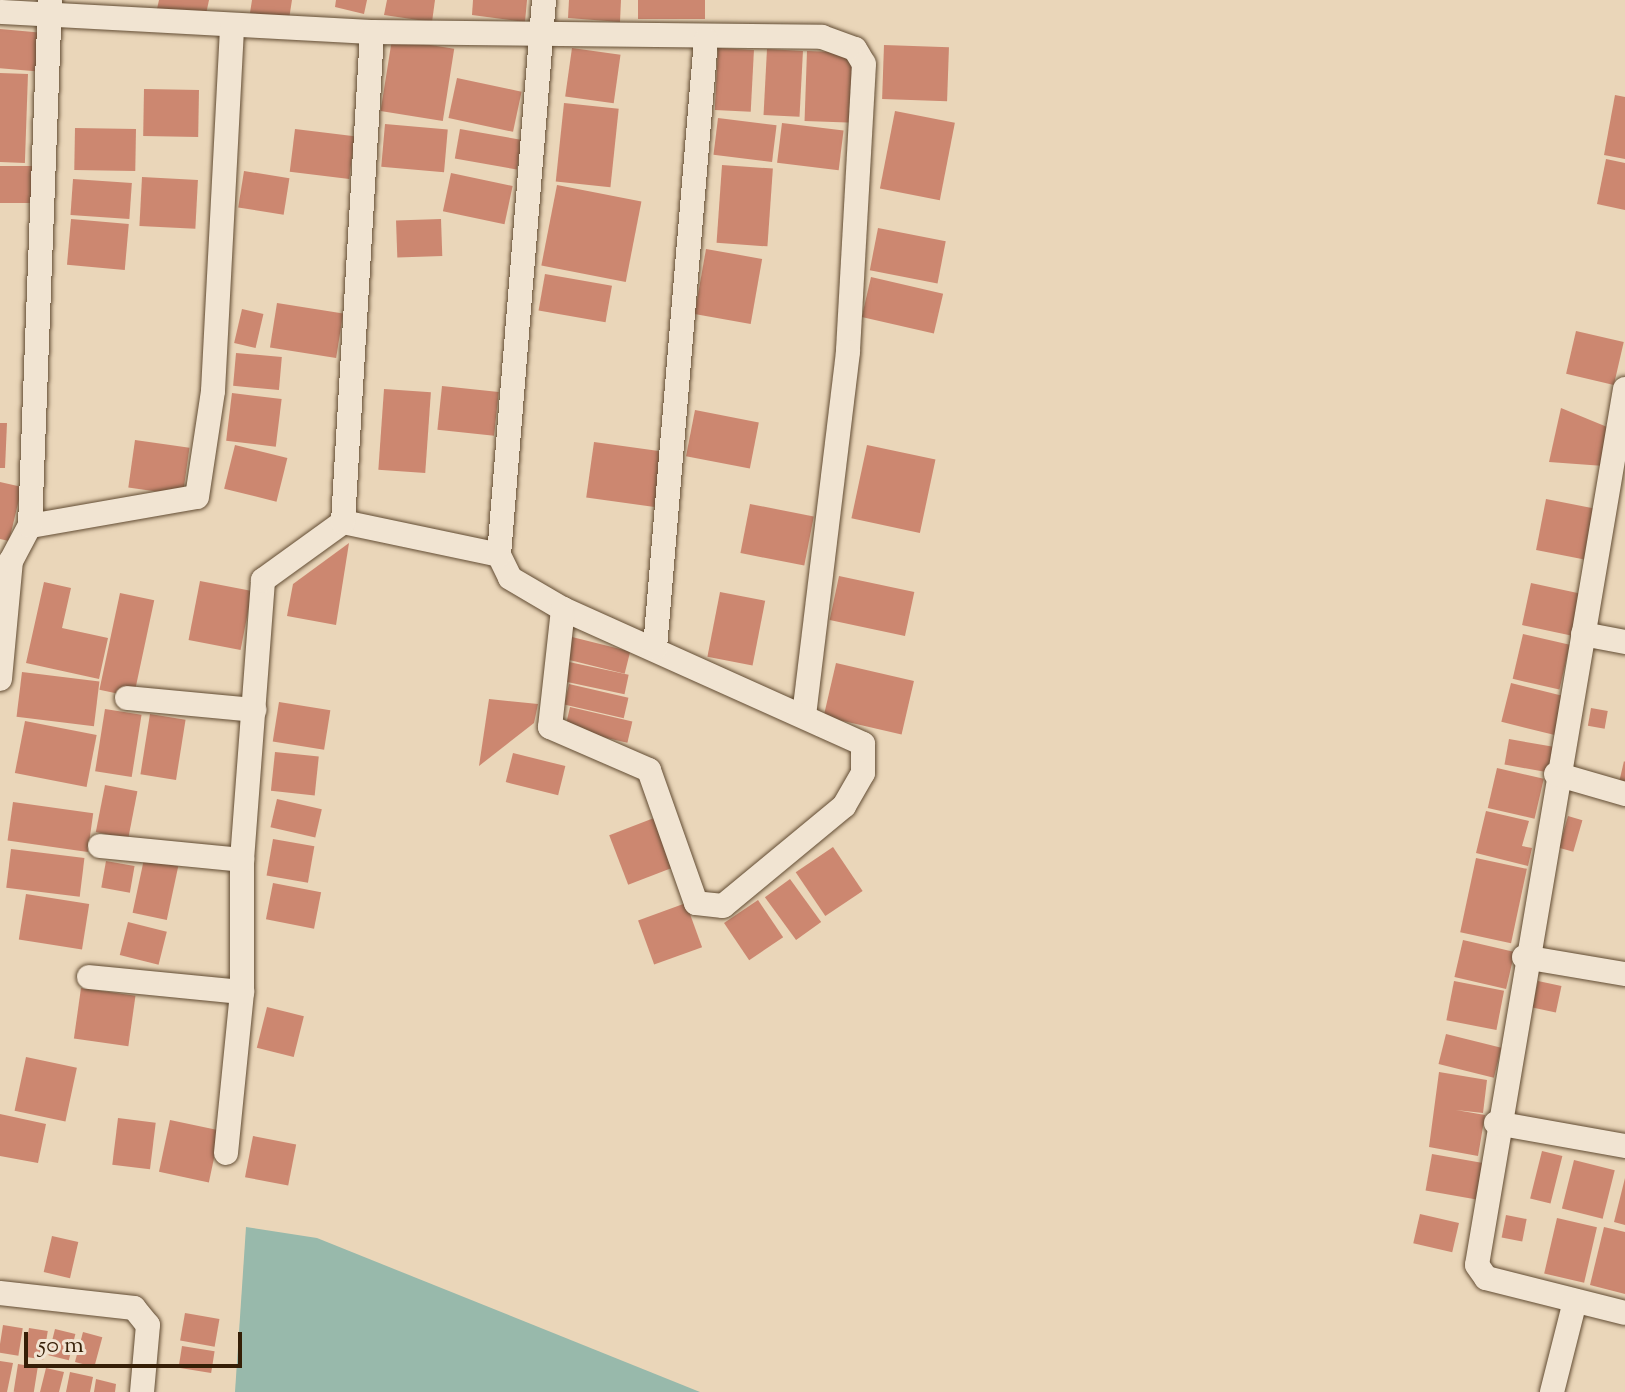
<!DOCTYPE html>
<html>
<head>
<meta charset="utf-8">
<style>
	body { margin:0 }
	#map { position:relative; width:1625px; height:1392px; overflow:hidden; background:#ead6b9; font-family:"Sorts Mill Goudy",serif }
	div>[style] { position:absolute }
	[style*='--x'] { left:calc(var(--x)*1px); top:calc(var(--y)*1px); width:calc(var(--w)*1px); rotate:calc(var(--a)*1deg) }
	.water>* { inset:0; background:#98b9ab }
	.building>* { inset:0; background:#cc8770; transform-origin:0 0 }
	.roads { filter:drop-shadow(0 0 2px #624c33) drop-shadow(0 0 2px #624c33) }
	.minor>* { height:24px; margin:-12px; padding:0 12px; transform-origin:12px; border-radius:12px; background:#f1e4d2 }
	span { translate:-50% -50%; white-space:nowrap; text-align:center; line-height:1.15; -webkit-text-stroke:8px #f1e4d2; paint-order:stroke }
	.scale { position:absolute; left:24px; top:1332px; width:218px; height:36px; box-sizing:border-box; border:4px solid #351e06; border-top:0; padding-left:10px; font-size:24px; line-height:28px; white-space:nowrap; color:#351e06; -webkit-text-stroke:6px #f1e4d2; paint-order:stroke }
</style>
</head>
<body>
<div id="map">
	<div class="water">
		<i style="clip-path:polygon(246px 1227px,317px 1238px,700px 1392px,235px 1392px)"></i>
	</div>
	<div class="building">
		<i style="clip-path:polygon(159px 0,209px 0,205px 19px,157px 9px)"></i>
		<i style="clip-path:polygon(252px 0,292px 0,289px 19px,250px 13px)"></i>
		<i style="clip-path:polygon(336px 0,367px 0,364px 14px,335px 7px)"></i>
		<i style="clip-path:polygon(387px 0,435px 0,432px 22px,384px 15px)"></i>
		<i style="clip-path:polygon(473px 0,527px 0,525px 22px,472px 15px)"></i>
		<i style="clip-path:polygon(569px 0,621px 0,620px 22px,568px 18px)"></i>
		<i style="left:638px;top:0;width:67px;height:19px"></i>
		<i style="left:0;top:29px;width:42px;height:39px;rotate:5deg"></i>
		<i style="left:392px;top:39px;width:63px;height:73px;rotate:9deg"></i>
		<i style="left:884px;top:45px;width:65px;height:54px;rotate:2deg"></i>
		<i style="left:572px;top:48px;width:49px;height:49px;rotate:8deg"></i>
		<i style="left:718px;top:48px;width:36px;height:62px;rotate:3deg"></i>
		<i style="left:767px;top:49px;width:36px;height:66px;rotate:3deg"></i>
		<i style="left:807px;top:51px;width:50px;height:70px;rotate:2deg"></i>
		<i style="left:0;top:73px;width:28px;height:89px;rotate:2deg"></i>
		<i style="left:457px;top:78px;width:66px;height:41px;rotate:12deg"></i>
		<i style="left:144px;top:89px;width:55px;height:47px;rotate:1deg"></i>
		<i style="clip-path:polygon(1615px 95px,1625px 97px,1625px 159px,1604px 155px)"></i>
		<i style="left:564px;top:103px;width:55px;height:79px;rotate:6deg"></i>
		<i style="left:895px;top:111px;width:61px;height:79px;rotate:11deg"></i>
		<i style="left:718px;top:118px;width:59px;height:37px;rotate:7deg"></i>
		<i style="left:782px;top:123px;width:62px;height:40px;rotate:7deg"></i>
		<i style="left:385px;top:124px;width:63px;height:43px;rotate:5deg"></i>
		<i style="left:75px;top:128px;width:61px;height:42px;rotate:1deg"></i>
		<i style="left:295px;top:129px;width:60px;height:43px;rotate:7deg"></i>
		<i style="left:460px;top:129px;width:63px;height:30px;rotate:10deg"></i>
		<i style="clip-path:polygon(1606px 159px,1625px 163px,1625px 210px,1597px 204px)"></i>
		<i style="left:722px;top:165px;width:51px;height:78px;rotate:4deg"></i>
		<i style="left:0;top:166px;width:34px;height:37px"></i>
		<i style="left:244px;top:171px;width:46px;height:37px;rotate:9deg"></i>
		<i style="left:451px;top:173px;width:63px;height:39px;rotate:12deg"></i>
		<i style="left:142px;top:177px;width:56px;height:49px;rotate:3deg"></i>
		<i style="left:73px;top:179px;width:59px;height:36px;rotate:4deg"></i>
		<i style="left:557px;top:185px;width:86px;height:82px;rotate:11deg"></i>
		<i style="left:71px;top:219px;width:58px;height:46px;rotate:5deg"></i>
		<i style="left:441px;top:219px;width:37px;height:45px;rotate:88deg"></i>
		<i style="left:878px;top:228px;width:69px;height:43px;rotate:11deg"></i>
		<i style="left:706px;top:249px;width:57px;height:66px;rotate:10deg"></i>
		<i style="left:545px;top:274px;width:68px;height:37px;rotate:10deg"></i>
		<i style="left:871px;top:277px;width:74px;height:41px;rotate:13deg"></i>
		<i style="left:277px;top:303px;width:67px;height:45px;rotate:9deg"></i>
		<i style="left:242px;top:309px;width:22px;height:35px;rotate:13deg"></i>
		<i style="left:1576px;top:331px;width:49px;height:44px;rotate:13deg"></i>
		<i style="left:236px;top:353px;width:46px;height:33px;rotate:5deg"></i>
		<i style="left:442px;top:386px;width:57px;height:44px;rotate:6deg"></i>
		<i style="left:384px;top:389px;width:47px;height:81px;rotate:4deg"></i>
		<i style="left:232px;top:393px;width:50px;height:48px;rotate:7deg"></i>
		<i style="clip-path:polygon(1561px 408px,1612px 429px,1604px 466px,1549px 462px)"></i>
		<i style="left:695px;top:410px;width:65px;height:47px;rotate:11deg"></i>
		<i style="clip-path:polygon(0 423px,7px 423px,5px 468px,0 468px)"></i>
		<i style="left:135px;top:440px;width:55px;height:48px;rotate:8deg"></i>
		<i style="left:594px;top:442px;width:69px;height:56px;rotate:8deg"></i>
		<i style="left:235px;top:445px;width:54px;height:45px;rotate:14deg"></i>
		<i style="left:867px;top:445px;width:70px;height:75px;rotate:12deg"></i>
		<i style="clip-path:polygon(0 482px,22px 487px,9px 541px,0 539px)"></i>
		<i style="left:1546px;top:499px;width:57px;height:52px;rotate:11deg"></i>
		<i style="left:750px;top:504px;width:65px;height:50px;rotate:11deg"></i>
		<i style="clip-path:polygon(349px 543px,336px 625px,287px 616px,293px 584px)"></i>
		<i style="left:839px;top:576px;width:77px;height:45px;rotate:12deg"></i>
		<i style="left:200px;top:581px;width:53px;height:60px;rotate:11deg"></i>
		<i style="clip-path:polygon(44px 582px,71px 588px,62px 628px,108px 638px,99px 679px,26px 663px)"></i>
		<i style="left:1531px;top:583px;width:56px;height:43px;rotate:12deg"></i>
		<i style="left:720px;top:592px;width:46px;height:66px;rotate:11deg"></i>
		<i style="left:120px;top:593px;width:35px;height:99px;rotate:12deg"></i>
		<i style="left:1523px;top:634px;width:48px;height:46px;rotate:13deg"></i>
		<i style="left:572px;top:637px;width:60px;height:23px;rotate:14deg"></i>
		<i style="left:569px;top:662px;width:61px;height:20px;rotate:12deg"></i>
		<i style="left:836px;top:663px;width:80px;height:55px;rotate:13deg"></i>
		<i style="left:22px;top:672px;width:78px;height:45px;rotate:7deg"></i>
		<i style="left:1511px;top:683px;width:56px;height:40px;rotate:14deg"></i>
		<i style="left:569px;top:684px;width:61px;height:21px;rotate:13deg"></i>
		<i style="clip-path:polygon(489px 699px,538px 704px,534px 723px,479px 766px)"></i>
		<i style="left:279px;top:702px;width:52px;height:40px;rotate:9deg"></i>
		<i style="left:570px;top:707px;width:64px;height:22px;rotate:13deg"></i>
		<i style="left:1591px;top:708px;width:17px;height:18px;rotate:10deg"></i>
		<i style="left:105px;top:709px;width:37px;height:63px;rotate:9deg"></i>
		<i style="left:150px;top:714px;width:36px;height:61px;rotate:9deg"></i>
		<i style="left:25px;top:721px;width:73px;height:53px;rotate:11deg"></i>
		<i style="left:1509px;top:739px;width:45px;height:26px;rotate:10deg"></i>
		<i style="left:275px;top:752px;width:44px;height:39px;rotate:6deg"></i>
		<i style="left:513px;top:753px;width:54px;height:30px;rotate:14deg"></i>
		<i style="clip-path:polygon(1624px 761px,1625px 762px,1625px 788px,1618px 787px)"></i>
		<i style="left:1497px;top:768px;width:48px;height:41px;rotate:13deg"></i>
		<i style="left:105px;top:785px;width:33px;height:48px;rotate:11deg"></i>
		<i style="left:277px;top:799px;width:46px;height:29px;rotate:13deg"></i>
		<i style="left:13px;top:802px;width:81px;height:39px;rotate:8deg"></i>
		<i style="clip-path:polygon(1486px 811px,1529px 821px,1522px 846px,1532px 848px,1528px 866px,1476px 853px)"></i>
		<i style="left:1568px;top:816px;width:15px;height:33px;rotate:16deg"></i>
		<i style="left:654px;top:818px;width:53px;height:48px;rotate:69deg"></i>
		<i style="left:273px;top:839px;width:42px;height:37px;rotate:10deg"></i>
		<i style="left:833px;top:847px;width:53px;height:45px;rotate:56deg"></i>
		<i style="left:11px;top:849px;width:74px;height:39px;rotate:7deg"></i>
		<i style="left:1476px;top:858px;width:52px;height:76px;rotate:12deg"></i>
		<i style="left:144px;top:859px;width:35px;height:55px;rotate:12deg"></i>
		<i style="left:106px;top:861px;width:29px;height:27px;rotate:10deg"></i>
		<i style="left:790px;top:879px;width:53px;height:31px;rotate:54deg"></i>
		<i style="left:273px;top:883px;width:49px;height:37px;rotate:11deg"></i>
		<i style="left:26px;top:894px;width:64px;height:46px;rotate:9deg"></i>
		<i style="left:758px;top:900px;width:45px;height:41px;rotate:56deg"></i>
		<i style="left:686px;top:903px;width:47px;height:51px;rotate:70deg"></i>
		<i style="left:128px;top:922px;width:40px;height:34px;rotate:14deg"></i>
		<i style="left:1463px;top:940px;width:53px;height:38px;rotate:13deg"></i>
		<i style="left:1454px;top:981px;width:51px;height:40px;rotate:11deg"></i>
		<i style="left:1538px;top:981px;width:24px;height:27px;rotate:12deg"></i>
		<i style="left:81px;top:988px;width:55px;height:51px;rotate:8deg"></i>
		<i style="left:267px;top:1007px;width:38px;height:42px;rotate:14deg"></i>
		<i style="left:1446px;top:1034px;width:57px;height:31px;rotate:14deg"></i>
		<i style="left:26px;top:1057px;width:52px;height:55px;rotate:12deg"></i>
		<i style="clip-path:polygon(1439px 1072px,1487px 1080px,1483px 1113px,1456px 1110px,1485px 1115px,1478px 1156px,1429px 1147px)"></i>
		<i style="clip-path:polygon(0 1114px,46px 1124px,38px 1163px,0 1156px)"></i>
		<i style="left:118px;top:1118px;width:38px;height:47px;rotate:7deg"></i>
		<i style="left:170px;top:1120px;width:51px;height:53px;rotate:12deg"></i>
		<i style="left:253px;top:1136px;width:44px;height:42px;rotate:11deg"></i>
		<i style="left:1542px;top:1151px;width:21px;height:49px;rotate:14deg"></i>
		<i style="left:1432px;top:1154px;width:56px;height:37px;rotate:10deg"></i>
		<i style="left:1574px;top:1160px;width:42px;height:50px;rotate:14deg"></i>
		<i style="clip-path:polygon(1625px 1178px,1625px 1225px,1614px 1222px)"></i>
		<i style="left:1420px;top:1214px;width:40px;height:30px;rotate:13deg"></i>
		<i style="left:1506px;top:1215px;width:21px;height:23px;rotate:11deg"></i>
		<i style="left:1557px;top:1218px;width:41px;height:57px;rotate:13deg"></i>
		<i style="clip-path:polygon(1604px 1227px,1625px 1232px,1625px 1294px,1590px 1285px)"></i>
		<i style="left:52px;top:1236px;width:27px;height:37px;rotate:13deg"></i>
		<i style="left:185px;top:1313px;width:35px;height:28px;rotate:10deg"></i>
		<i style="left:3px;top:1325px;width:20px;height:28px;rotate:9deg"></i>
		<i style="left:29px;top:1328px;width:19px;height:29px;rotate:9deg"></i>
		<i style="left:55px;top:1329px;width:21px;height:27px;rotate:14deg"></i>
		<i style="left:83px;top:1332px;width:20px;height:31px;rotate:15deg"></i>
		<i style="left:182px;top:1346px;width:33px;height:22px;rotate:9deg"></i>
		<i style="clip-path:polygon(0 1361px,13px 1363px,7px 1392px,0 1392px)"></i>
		<i style="left:18px;top:1364px;width:20px;height:28px;rotate:9deg"></i>
		<i style="clip-path:polygon(46px 1368px,64px 1372px,59px 1392px,40px 1392px)"></i>
		<i style="clip-path:polygon(70px 1372px,93px 1377px,90px 1392px,66px 1392px)"></i>
		<i style="clip-path:polygon(96px 1379px,116px 1384px,115px 1392px,94px 1392px)"></i>
	</div>
	<div class="roads">
		<div class="minor">
			<i style="--x:0;--y:12;--w:373;--a:3.1"></i>
			<i style="--x:372;--y:32;--w:450;--a:0.6"></i>
			<i style="--x:822;--y:37;--w:35;--a:20"></i>
			<i style="--x:855;--y:49;--w:17;--a:59"></i>
			<i style="--x:864;--y:64;--w:288;--a:93.2"></i>
			<i style="--x:848;--y:352;--w:364;--a:96.9"></i>
			<i style="--x:1625;--y:389;--w:888;--a:99.59"></i>
			<i style="--x:1477;--y:1265;--w:16;--a:55"></i>
			<i style="--x:1486;--y:1278;--w:143;--a:14.1"></i>
			<i style="--x:343;--y:522;--w:159;--a:11.9"></i>
			<i style="--x:499;--y:555;--w:25;--a:64"></i>
			<i style="--x:510;--y:578;--w:61;--a:30.3"></i>
			<i style="--x:563;--y:609;--w:329;--a:24.2"></i>
			<i style="--x:863;--y:744;--w:29;--a:90"></i>
			<i style="--x:863;--y:773;--w:38;--a:120"></i>
			<i style="--x:844;--y:806;--w:157;--a:140.4"></i>
			<i style="--x:723;--y:906;--w:27;--a:-174"></i>
			<i style="--x:696;--y:903;--w:141;--a:-109.5"></i>
			<i style="--x:649;--y:770;--w:108;--a:-156.5"></i>
			<i style="--x:550;--y:727;--w:119;--a:-83.7"></i>
			<i style="--x:30;--y:526;--w:169;--a:-9.9"></i>
			<i style="--x:197;--y:497;--w:107;--a:-81.4"></i>
			<i style="--x:213;--y:391;--w:364;--a:-87"></i>
			<i style="--x:499;--y:555;--w:557;--a:-85.36"></i>
			<i style="--x:1583;--y:634;--w:43;--a:10.8"></i>
			<i style="--x:655;--y:648;--w:610;--a:-85.21"></i>
			<i style="--x:0;--y:679;--w:119;--a:-84.7"></i>
			<i style="--x:11;--y:561;--w:40;--a:-62"></i>
			<i style="--x:30;--y:526;--w:526;--a:-87.82"></i>
			<i style="--x:127;--y:698;--w:128;--a:5.4"></i>
			<i style="--x:1556;--y:774;--w:72;--a:16.2"></i>
			<i style="--x:100;--y:846;--w:143;--a:5.6"></i>
			<i style="--x:1524;--y:957;--w:102;--a:9.6"></i>
			<i style="--x:89;--y:977;--w:154;--a:5.6"></i>
			<i style="--x:1496;--y:1123;--w:131;--a:10.1"></i>
			<i style="--x:226;--y:1153;--w:162;--a:-84.3"></i>
			<i style="--x:242;--y:992;--w:132;--a:-90"></i>
			<i style="--x:242;--y:860;--w:281;--a:-85.7"></i>
			<i style="--x:263;--y:580;--w:99;--a:-35.9"></i>
			<i style="--x:343;--y:522;--w:491;--a:-86.6"></i>
			<i style="--x:0;--y:1293;--w:135;--a:6.4"></i>
			<i style="--x:134;--y:1308;--w:22;--a:51"></i>
			<i style="--x:148;--y:1325;--w:67;--a:95.1"></i>
			<i style="--x:1552;--y:1392;--w:94;--a:-75.8"></i>
		</div>
	</div>
	<div class="scale">50 m</div>
</div>
</body>
</html>
